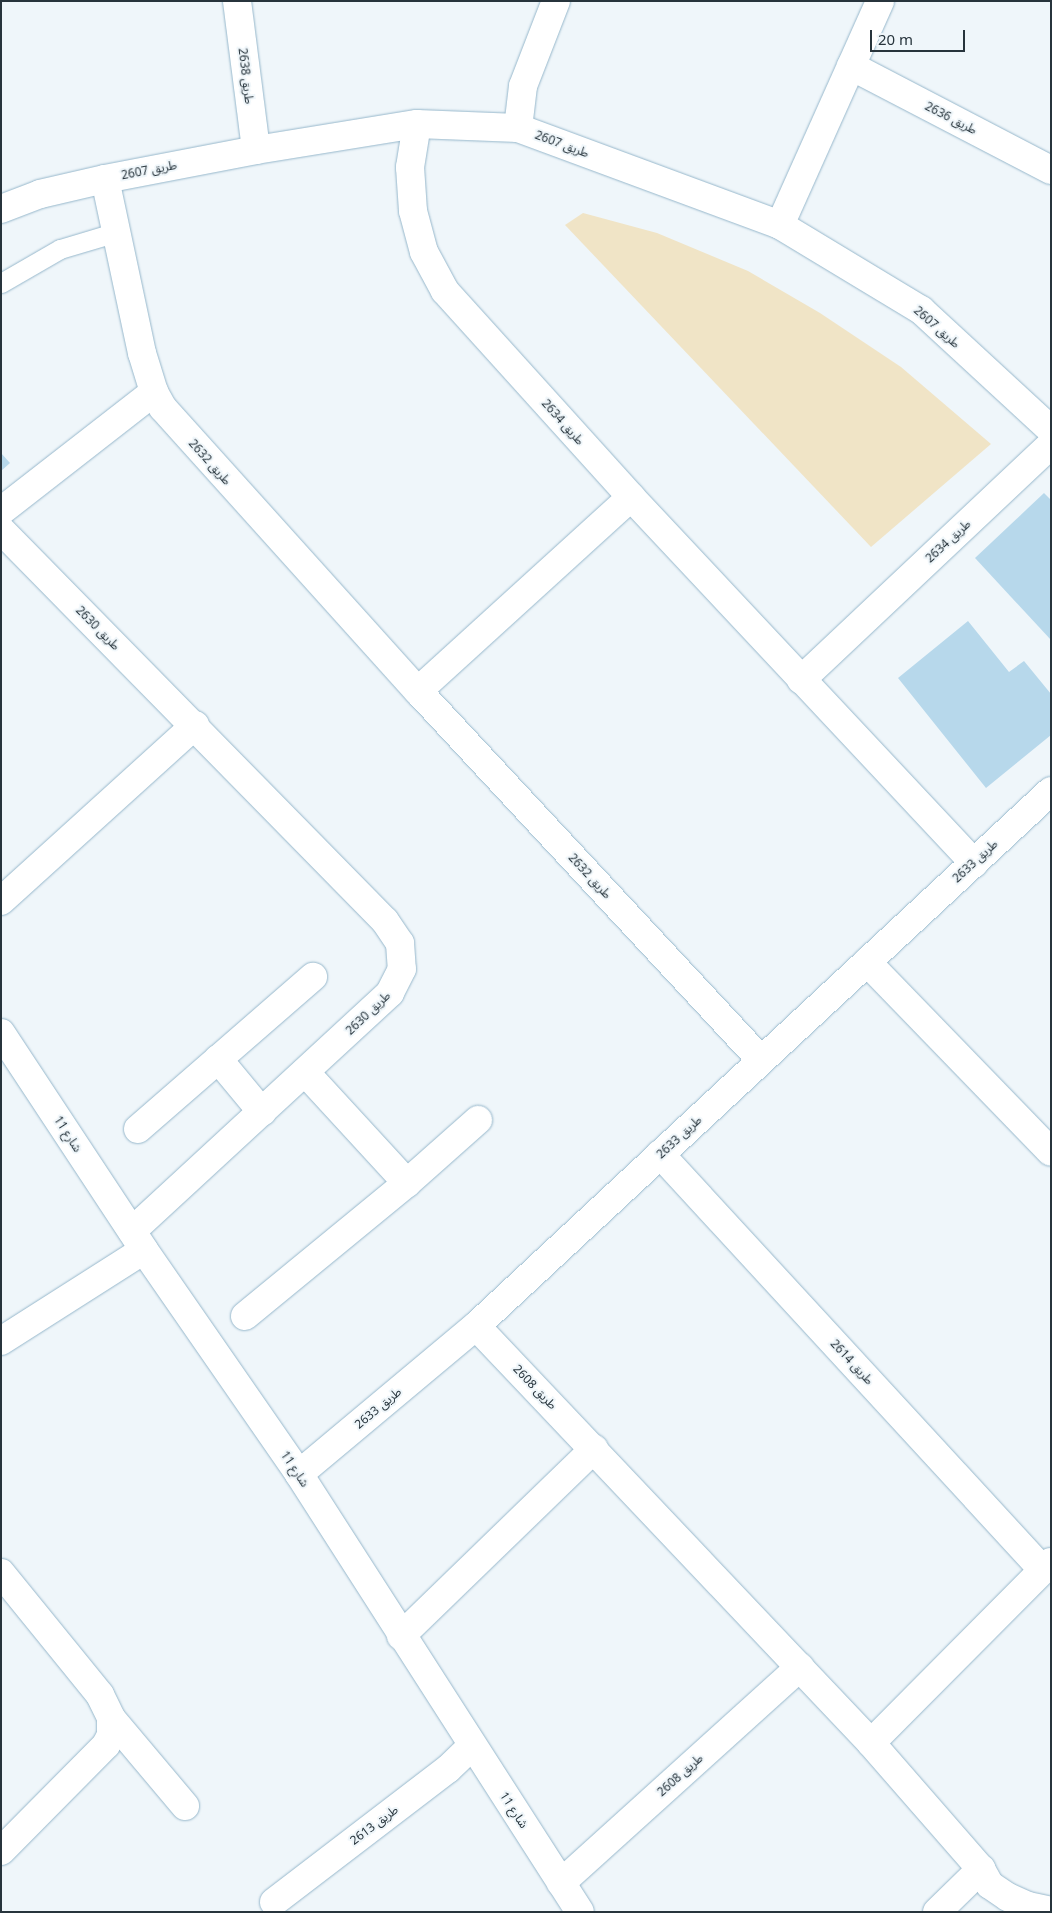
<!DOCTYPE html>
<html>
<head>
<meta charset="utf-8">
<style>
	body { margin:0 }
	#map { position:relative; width:1052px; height:1913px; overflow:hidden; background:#eff6fa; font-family:"Noto Sans","Noto Sans Arabic",sans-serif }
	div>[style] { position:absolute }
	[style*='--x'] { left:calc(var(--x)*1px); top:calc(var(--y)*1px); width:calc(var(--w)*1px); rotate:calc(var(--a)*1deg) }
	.green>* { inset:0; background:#f0e4c6 }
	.building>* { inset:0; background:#b7d8eb }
	.roads { filter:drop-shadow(0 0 1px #96b7cb) drop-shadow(0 0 1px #96b7cb) }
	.lane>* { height:19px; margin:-9.5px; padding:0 9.5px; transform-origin:9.5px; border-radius:9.5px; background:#fff }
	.street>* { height:28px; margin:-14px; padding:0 14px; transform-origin:14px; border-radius:14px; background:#fff }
	.secondary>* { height:28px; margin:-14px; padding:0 14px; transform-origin:14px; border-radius:14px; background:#fff }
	span { translate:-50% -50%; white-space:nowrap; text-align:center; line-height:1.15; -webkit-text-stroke:4px #eff6fa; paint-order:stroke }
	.street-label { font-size:12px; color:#27343c }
	.frame { position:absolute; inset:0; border:2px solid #27343c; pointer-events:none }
	.scale { position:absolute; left:870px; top:30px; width:95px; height:22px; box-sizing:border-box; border:2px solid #27343c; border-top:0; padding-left:6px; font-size:15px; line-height:18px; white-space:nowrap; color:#27343c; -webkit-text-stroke:4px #eff6fa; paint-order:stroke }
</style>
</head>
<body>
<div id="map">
	<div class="green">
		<i style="clip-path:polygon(583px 213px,657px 233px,748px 271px,820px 313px,901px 367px,991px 444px,871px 547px,565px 225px)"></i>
	</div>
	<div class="building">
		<i style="clip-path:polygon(1px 453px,10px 463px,1px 471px)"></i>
		<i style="clip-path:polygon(1044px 493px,1051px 500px,1051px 640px,975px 558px)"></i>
		<i style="clip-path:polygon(968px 621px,1009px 672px,1024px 661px,1051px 694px,1051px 735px,986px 788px,898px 678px)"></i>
	</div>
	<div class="roads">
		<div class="lane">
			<i style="--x:1;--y:283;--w:68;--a:-30"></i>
			<i style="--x:60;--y:249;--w:59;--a:-16.6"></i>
		</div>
		<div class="street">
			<i style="--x:237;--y:1;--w:150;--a:82.7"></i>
			<i style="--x:851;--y:66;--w:225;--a:27.5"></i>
			<i style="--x:417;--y:124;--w:44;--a:99.2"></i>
			<i style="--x:410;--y:167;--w:44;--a:86.1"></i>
			<i style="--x:413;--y:211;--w:42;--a:75"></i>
			<i style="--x:424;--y:252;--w:44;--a:61.7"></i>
			<i style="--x:445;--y:291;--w:278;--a:47.9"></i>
			<i style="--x:631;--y:497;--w:502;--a:46.86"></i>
			<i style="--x:518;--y:128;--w:42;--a:-83.2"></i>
			<i style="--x:523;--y:86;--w:91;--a:-68.8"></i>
			<i style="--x:105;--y:179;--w:178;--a:78"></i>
			<i style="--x:142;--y:353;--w:41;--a:72.9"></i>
			<i style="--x:154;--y:392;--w:18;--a:61"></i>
			<i style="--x:163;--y:408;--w:381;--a:48"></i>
			<i style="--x:418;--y:691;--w:504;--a:47.09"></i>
			<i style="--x:780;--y:225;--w:245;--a:-65.9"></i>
			<i style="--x:1;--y:511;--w:194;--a:-37.9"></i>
			<i style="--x:1;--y:530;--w:548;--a:45.52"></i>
			<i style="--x:385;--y:921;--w:27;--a:56"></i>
			<i style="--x:400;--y:943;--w:26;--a:86"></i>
			<i style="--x:402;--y:969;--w:27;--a:117"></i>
			<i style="--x:390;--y:993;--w:351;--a:137.3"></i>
			<i style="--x:801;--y:680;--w:344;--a:-43.3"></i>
			<i style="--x:418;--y:691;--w:288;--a:-42.3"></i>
			<i style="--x:1;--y:901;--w:262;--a:-42.2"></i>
			<i style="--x:867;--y:962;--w:264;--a:45.9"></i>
			<i style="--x:218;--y:1059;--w:69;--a:50.3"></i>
			<i style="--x:305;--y:1072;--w:151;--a:47.4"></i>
			<i style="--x:138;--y:1129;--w:232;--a:-41"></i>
			<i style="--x:660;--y:1154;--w:565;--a:47.37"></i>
			<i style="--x:245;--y:1316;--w:210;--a:-39.4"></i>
			<i style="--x:407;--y:1183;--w:95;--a:-41.6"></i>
			<i style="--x:476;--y:1326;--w:574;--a:46.55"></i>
			<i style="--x:871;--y:1743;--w:167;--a:48.9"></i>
			<i style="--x:981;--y:1869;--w:18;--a:61"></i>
			<i style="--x:990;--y:1885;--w:22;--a:34"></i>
			<i style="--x:1008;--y:1897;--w:22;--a:24"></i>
			<i style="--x:1028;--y:1906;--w:24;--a:12"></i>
			<i style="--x:1;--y:1341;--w:169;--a:-32.5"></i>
			<i style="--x:299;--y:1474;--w:231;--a:-39.9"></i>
			<i style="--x:476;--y:1326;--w:785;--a:-42.94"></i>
			<i style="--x:1;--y:1573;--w:157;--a:50.9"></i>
			<i style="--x:100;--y:1695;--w:25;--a:64"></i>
			<i style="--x:111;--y:1718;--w:17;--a:90"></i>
			<i style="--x:111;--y:1735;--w:11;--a:117"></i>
			<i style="--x:106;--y:1745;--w:149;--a:134.7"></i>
			<i style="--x:401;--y:1636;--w:269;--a:-44.1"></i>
			<i style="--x:111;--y:1718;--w:115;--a:49.9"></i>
			<i style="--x:871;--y:1743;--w:255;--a:-45.2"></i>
			<i style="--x:561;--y:1883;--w:322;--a:-42.1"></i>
			<i style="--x:274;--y:1902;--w:219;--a:-37.4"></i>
			<i style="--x:448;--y:1769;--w:33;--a:-44"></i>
			<i style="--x:937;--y:1912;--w:62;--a:-44.3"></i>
		</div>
		<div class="secondary">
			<i style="--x:1;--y:209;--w:42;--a:-21"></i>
			<i style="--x:40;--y:194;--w:67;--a:-13"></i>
			<i style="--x:105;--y:179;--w:154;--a:-10.9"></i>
			<i style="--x:256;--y:150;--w:163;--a:-9.2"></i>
			<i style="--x:417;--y:124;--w:101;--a:2.3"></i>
			<i style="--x:518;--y:128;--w:279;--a:20.3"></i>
			<i style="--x:780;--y:225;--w:165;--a:31.1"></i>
			<i style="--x:921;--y:310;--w:177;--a:42.7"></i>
			<i style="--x:1;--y:1033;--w:260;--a:56.6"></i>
			<i style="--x:144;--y:1250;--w:272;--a:55.3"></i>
			<i style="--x:299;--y:1474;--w:520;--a:57.32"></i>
		</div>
	</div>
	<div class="street-label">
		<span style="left:246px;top:76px;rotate:83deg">طريق 2638</span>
		<span style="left:951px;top:118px;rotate:27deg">طريق 2636</span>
		<span style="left:562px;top:144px;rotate:20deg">طريق 2607</span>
		<span style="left:149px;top:170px;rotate:-11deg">طريق 2607</span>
		<span style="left:937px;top:327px;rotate:41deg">طريق 2607</span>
		<span style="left:563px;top:422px;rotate:48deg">طريق 2634</span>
		<span style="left:210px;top:462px;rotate:48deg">طريق 2632</span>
		<span style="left:948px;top:541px;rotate:-43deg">طريق 2634</span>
		<span style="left:98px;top:628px;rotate:45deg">طريق 2630</span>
		<span style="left:975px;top:861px;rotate:-43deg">طريق 2633</span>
		<span style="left:590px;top:876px;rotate:47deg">طريق 2632</span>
		<span style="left:368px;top:1013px;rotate:-44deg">طريق 2630</span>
		<span style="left:68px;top:1134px;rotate:57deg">شارع 11</span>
		<span style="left:679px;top:1137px;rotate:-43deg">طريق 2633</span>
		<span style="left:852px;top:1362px;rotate:47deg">طريق 2614</span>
		<span style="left:535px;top:1387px;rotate:46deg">طريق 2608</span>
		<span style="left:378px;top:1408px;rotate:-40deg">طريق 2633</span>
		<span style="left:295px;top:1469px;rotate:56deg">شارع 11</span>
		<span style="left:680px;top:1775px;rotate:-42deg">طريق 2608</span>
		<span style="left:514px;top:1810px;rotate:57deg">شارع 11</span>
		<span style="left:374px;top:1825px;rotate:-37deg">طريق 2613</span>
	</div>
	<div class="frame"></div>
	<div class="scale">20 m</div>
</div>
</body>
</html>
